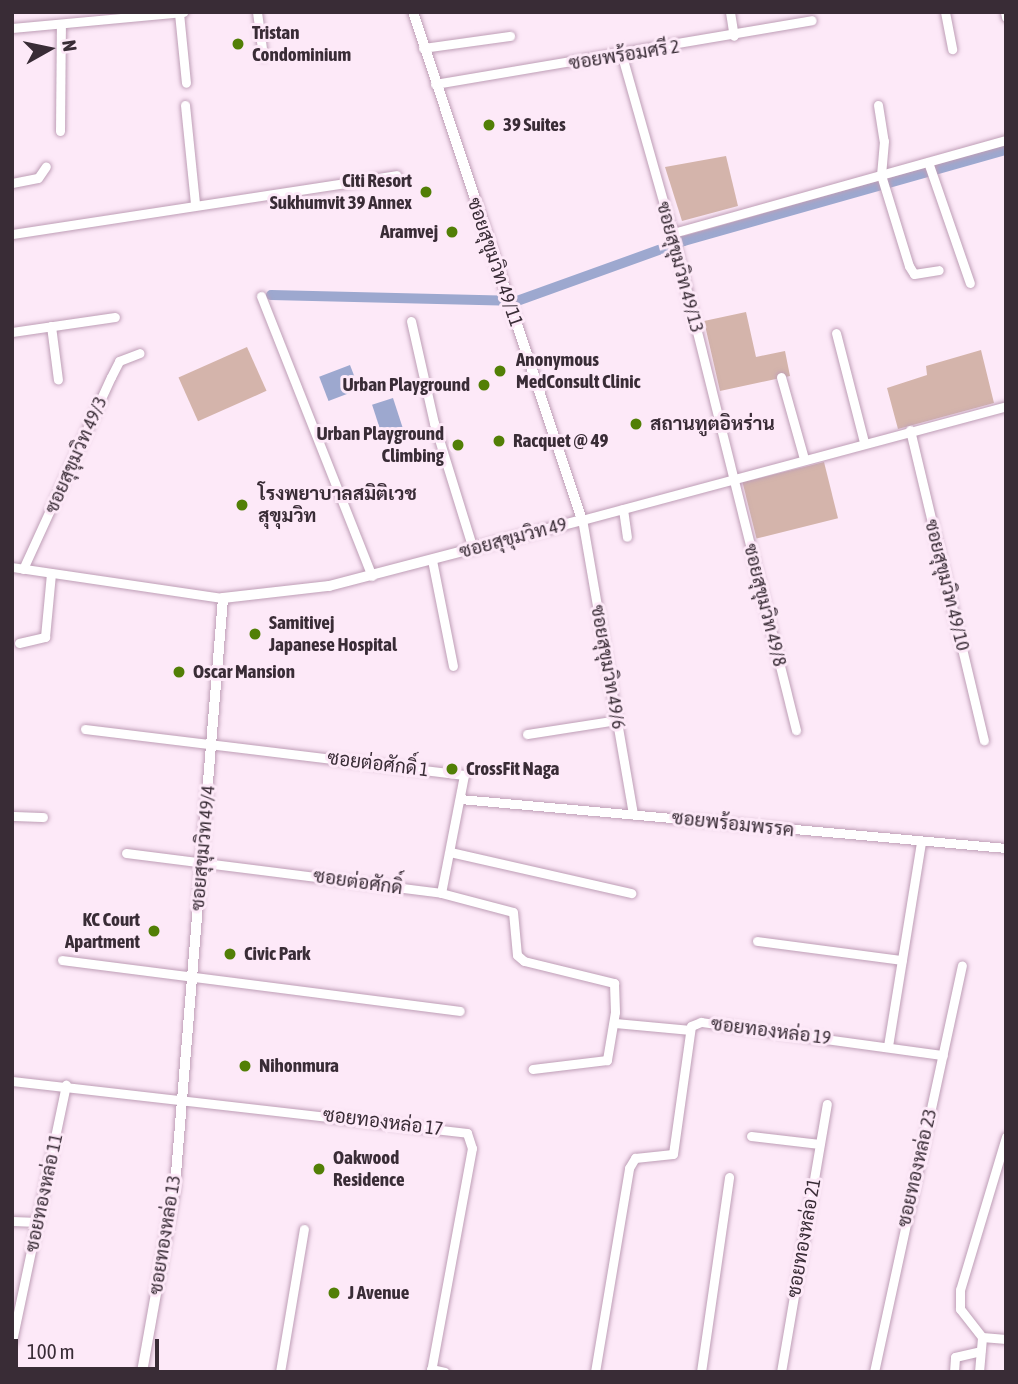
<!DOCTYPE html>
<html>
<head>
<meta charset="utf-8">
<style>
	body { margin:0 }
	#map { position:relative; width:1018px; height:1384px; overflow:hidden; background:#fde9f8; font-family:"Asap Condensed",Sarabun,sans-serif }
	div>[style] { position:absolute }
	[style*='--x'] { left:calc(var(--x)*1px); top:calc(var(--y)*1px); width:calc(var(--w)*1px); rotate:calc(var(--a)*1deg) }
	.green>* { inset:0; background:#d4b4ab; transform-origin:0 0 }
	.water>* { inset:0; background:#9da8cf; transform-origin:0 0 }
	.canal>* { height:10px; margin:-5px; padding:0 5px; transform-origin:5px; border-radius:5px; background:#9da8cf }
	.roads { filter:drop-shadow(0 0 2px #be9eb6) drop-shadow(0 0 2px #be9eb6) }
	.minor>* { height:9px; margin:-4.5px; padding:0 4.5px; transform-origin:4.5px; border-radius:4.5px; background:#fff }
	.tertiary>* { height:10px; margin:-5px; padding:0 5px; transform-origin:5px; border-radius:5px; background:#fff }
	.dots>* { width:19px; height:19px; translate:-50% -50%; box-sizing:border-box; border:4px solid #fde9f8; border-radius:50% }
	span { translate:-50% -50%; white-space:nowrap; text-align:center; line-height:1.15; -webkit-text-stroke:6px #fde9f8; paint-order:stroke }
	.poi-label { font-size:19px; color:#392c36; font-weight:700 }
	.left { translate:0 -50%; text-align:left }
	.right { translate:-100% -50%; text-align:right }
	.street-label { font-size:19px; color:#392c36 }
	.frame { position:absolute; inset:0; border:14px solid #392c36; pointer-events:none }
	.north { position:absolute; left:14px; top:14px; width:70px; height:70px; -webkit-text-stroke:5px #fde9f8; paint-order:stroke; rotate:81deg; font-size:19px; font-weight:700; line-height:28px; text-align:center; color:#392c36 }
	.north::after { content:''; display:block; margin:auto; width:24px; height:32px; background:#392c36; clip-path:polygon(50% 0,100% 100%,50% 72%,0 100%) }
	.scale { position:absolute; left:14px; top:1339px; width:145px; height:32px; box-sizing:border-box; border:4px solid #392c36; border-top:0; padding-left:9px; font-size:21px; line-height:24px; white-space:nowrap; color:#392c36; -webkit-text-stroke:5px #fde9f8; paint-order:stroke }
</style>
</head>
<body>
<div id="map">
	<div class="green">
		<i style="clip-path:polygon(726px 156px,738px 206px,682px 221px,665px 167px)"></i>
		<i style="clip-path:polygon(746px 312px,756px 357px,785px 351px,790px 376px,720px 391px,704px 321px)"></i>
		<i style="left:247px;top:347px;width:48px;height:75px;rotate:66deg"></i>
		<i style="clip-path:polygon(981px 350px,994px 403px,898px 429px,887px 388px,927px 375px,926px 366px)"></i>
		<i style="left:824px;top:462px;width:58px;height:84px;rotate:76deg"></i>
	</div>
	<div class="water">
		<i style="left:350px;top:365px;width:26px;height:33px;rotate:69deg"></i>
		<i style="left:393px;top:398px;width:40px;height:22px;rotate:72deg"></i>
	</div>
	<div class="canal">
		<i style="--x:271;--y:295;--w:246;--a:1.4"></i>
		<i style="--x:517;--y:301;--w:177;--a:-19.8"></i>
		<i style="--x:684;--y:241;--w:335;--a:-15.8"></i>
	</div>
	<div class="roads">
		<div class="minor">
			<i style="--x:257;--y:12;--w:44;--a:82.2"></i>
			<i style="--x:730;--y:12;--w:24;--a:81"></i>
			<i style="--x:945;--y:12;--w:38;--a:79"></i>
			<i style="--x:1005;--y:12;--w:5;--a:79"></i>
			<i style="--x:179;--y:13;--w:70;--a:84.3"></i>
			<i style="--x:12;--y:28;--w:172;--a:-5.3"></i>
			<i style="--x:423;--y:48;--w:88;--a:-7.9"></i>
			<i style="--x:622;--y:56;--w:194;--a:74.2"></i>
			<i style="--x:675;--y:243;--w:502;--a:76.05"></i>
			<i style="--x:435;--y:84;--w:382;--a:-9.6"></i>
			<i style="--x:185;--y:105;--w:100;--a:84.2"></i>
			<i style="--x:878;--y:105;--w:36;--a:81"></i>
			<i style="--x:884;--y:141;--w:34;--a:95"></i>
			<i style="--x:881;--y:175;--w:95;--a:72.9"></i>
			<i style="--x:909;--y:266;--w:9;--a:58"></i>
			<i style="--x:914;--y:274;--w:25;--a:-9"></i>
			<i style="--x:60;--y:131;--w:107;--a:-89.5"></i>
			<i style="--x:928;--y:162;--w:128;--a:70.9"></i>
			<i style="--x:12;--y:183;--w:26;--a:-11"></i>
			<i style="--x:38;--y:178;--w:14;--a:-56"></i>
			<i style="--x:673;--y:233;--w:346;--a:-15.6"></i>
			<i style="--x:12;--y:234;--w:389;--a:-8.7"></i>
			<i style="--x:261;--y:296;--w:301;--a:68.4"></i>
			<i style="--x:411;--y:321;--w:105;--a:77.3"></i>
			<i style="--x:434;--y:423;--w:132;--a:72.8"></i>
			<i style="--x:51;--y:326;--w:54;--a:82.6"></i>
			<i style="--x:12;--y:332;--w:104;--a:-8.3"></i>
			<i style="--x:836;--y:333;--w:113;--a:75.6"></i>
			<i style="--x:781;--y:377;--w:85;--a:74.3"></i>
			<i style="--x:910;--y:430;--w:319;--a:76.6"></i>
			<i style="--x:623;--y:509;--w:28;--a:82"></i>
			<i style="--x:432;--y:560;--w:108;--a:78.8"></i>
			<i style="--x:12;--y:567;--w:213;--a:8.4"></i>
			<i style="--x:23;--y:569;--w:211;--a:-65.4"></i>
			<i style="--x:111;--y:377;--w:18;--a:-63"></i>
			<i style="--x:119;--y:361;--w:22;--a:-21"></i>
			<i style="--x:19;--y:643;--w:27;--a:-13"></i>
			<i style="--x:45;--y:637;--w:64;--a:-84.6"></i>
			<i style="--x:85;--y:729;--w:382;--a:6.9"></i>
			<i style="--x:464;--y:775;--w:120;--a:101"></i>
			<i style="--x:527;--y:734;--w:91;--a:-8.8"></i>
			<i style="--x:460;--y:799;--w:548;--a:5.13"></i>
			<i style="--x:633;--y:814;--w:298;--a:-99.8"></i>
			<i style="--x:582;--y:520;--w:439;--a:-15"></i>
			<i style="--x:12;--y:816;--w:31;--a:2"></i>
			<i style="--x:450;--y:852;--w:186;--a:12.8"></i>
			<i style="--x:126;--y:853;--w:318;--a:7.2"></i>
			<i style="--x:441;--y:893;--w:74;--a:14.8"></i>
			<i style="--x:513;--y:912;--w:43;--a:84.7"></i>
			<i style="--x:517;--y:955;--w:9;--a:41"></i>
			<i style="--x:524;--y:961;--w:93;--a:13.7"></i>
			<i style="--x:614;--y:983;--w:29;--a:88"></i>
			<i style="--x:615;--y:1012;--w:49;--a:99.5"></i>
			<i style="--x:607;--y:1060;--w:75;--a:173.1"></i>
			<i style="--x:757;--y:941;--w:146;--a:7.5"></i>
			<i style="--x:62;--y:960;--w:401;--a:7.3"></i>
			<i style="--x:614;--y:1023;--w:75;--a:5.3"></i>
			<i style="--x:888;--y:1046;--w:207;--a:-80.8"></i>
			<i style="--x:12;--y:1081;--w:458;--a:6.5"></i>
			<i style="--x:467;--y:1133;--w:16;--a:72"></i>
			<i style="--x:472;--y:1148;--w:228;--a:100.4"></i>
			<i style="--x:751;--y:1136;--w:69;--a:6.6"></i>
			<i style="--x:12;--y:1221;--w:26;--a:2"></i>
			<i style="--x:982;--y:1337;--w:36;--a:-128"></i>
			<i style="--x:960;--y:1309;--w:19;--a:-90"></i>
			<i style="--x:960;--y:1290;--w:160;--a:-73.3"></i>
			<i style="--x:982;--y:1337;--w:24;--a:5"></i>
			<i style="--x:12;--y:1341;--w:262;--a:-78.1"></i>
			<i style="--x:431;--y:1369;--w:14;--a:12"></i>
			<i style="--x:280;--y:1372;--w:145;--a:-80.5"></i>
			<i style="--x:595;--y:1372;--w:207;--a:-80.5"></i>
			<i style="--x:629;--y:1168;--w:12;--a:-59"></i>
			<i style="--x:635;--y:1158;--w:38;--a:-6"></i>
			<i style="--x:673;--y:1154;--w:129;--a:-82"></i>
			<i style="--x:691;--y:1026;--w:11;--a:-22"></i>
			<i style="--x:701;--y:1022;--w:244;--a:7.8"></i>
			<i style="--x:701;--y:1372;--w:197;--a:-81.8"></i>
			<i style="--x:781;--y:1372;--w:272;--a:-80.3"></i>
			<i style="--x:874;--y:1372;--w:416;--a:-77.8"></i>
			<i style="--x:954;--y:1372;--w:15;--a:-86"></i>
			<i style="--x:955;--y:1357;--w:26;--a:-13"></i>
			<i style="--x:979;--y:1372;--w:35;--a:-85"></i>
		</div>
		<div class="tertiary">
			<i style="--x:142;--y:1372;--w:189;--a:-79.9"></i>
			<i style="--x:175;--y:1186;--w:590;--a:-85.33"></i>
			<i style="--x:223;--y:598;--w:107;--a:-6.5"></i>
			<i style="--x:329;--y:586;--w:261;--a:-14.6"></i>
			<i style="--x:582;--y:520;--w:535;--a:-108.4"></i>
		</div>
	</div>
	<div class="dots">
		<i style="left:238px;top:44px;background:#527f06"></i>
		<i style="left:489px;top:125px;background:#527f06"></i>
		<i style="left:426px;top:192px;background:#527f06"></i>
		<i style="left:452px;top:232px;background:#527f06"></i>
		<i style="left:500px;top:371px;background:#527f06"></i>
		<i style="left:484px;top:385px;background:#527f06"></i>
		<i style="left:636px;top:424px;background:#527f06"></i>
		<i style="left:499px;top:441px;background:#527f06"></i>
		<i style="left:458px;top:445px;background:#527f06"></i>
		<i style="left:242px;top:505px;background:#527f06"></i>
		<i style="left:255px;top:634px;background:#527f06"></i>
		<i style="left:179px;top:672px;background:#527f06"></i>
		<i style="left:452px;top:769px;background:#527f06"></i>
		<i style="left:154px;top:931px;background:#527f06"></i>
		<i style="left:230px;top:954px;background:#527f06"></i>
		<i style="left:245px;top:1066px;background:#527f06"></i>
		<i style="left:319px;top:1169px;background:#527f06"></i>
		<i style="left:334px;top:1293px;background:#527f06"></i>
	</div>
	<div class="poi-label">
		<span class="left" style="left:252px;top:44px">Tristan<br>Condominium</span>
		<span class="left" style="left:503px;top:125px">39 Suites</span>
		<span class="right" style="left:412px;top:192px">Citi Resort<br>Sukhumvit 39 Annex</span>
		<span class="right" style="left:438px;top:232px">Aramvej</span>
		<span class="left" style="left:516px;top:371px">Anonymous<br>MedConsult Clinic</span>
		<span class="right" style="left:470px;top:385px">Urban Playground</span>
		<span class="left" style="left:650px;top:424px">สถานทูตอิหร่าน</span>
		<span class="right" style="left:444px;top:445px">Urban Playground<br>Climbing</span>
		<span class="left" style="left:513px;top:441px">Racquet @ 49</span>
		<span class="left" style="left:258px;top:505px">โรงพยาบาลสมิติเวช<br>สุขุมวิท</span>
		<span class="left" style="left:269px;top:634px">Samitivej<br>Japanese Hospital</span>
		<span class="left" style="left:193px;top:672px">Oscar Mansion</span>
		<span class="left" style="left:466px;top:769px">CrossFit Naga</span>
		<span class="right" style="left:140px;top:931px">KC Court<br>Apartment</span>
		<span class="left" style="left:244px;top:954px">Civic Park</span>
		<span class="left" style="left:259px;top:1066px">Nihonmura</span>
		<span class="left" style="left:333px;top:1169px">Oakwood<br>Residence</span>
		<span class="left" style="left:348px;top:1293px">J Avenue</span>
	</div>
	<div class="street-label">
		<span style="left:624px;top:55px;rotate:-9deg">ซอยพร้อมศรี 2</span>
		<span style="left:495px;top:262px;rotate:71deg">ซอยสุขุมวิท 49/11</span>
		<span style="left:680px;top:267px;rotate:75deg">ซอยสุขุมวิท 49/13</span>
		<span style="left:76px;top:455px;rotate:-66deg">ซอยสุขุมวิท 49/3</span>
		<span style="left:513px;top:538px;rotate:-15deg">ซอยสุขุมวิท 49</span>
		<span style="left:947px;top:585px;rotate:76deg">ซอยสุขุมวิท 49/10</span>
		<span style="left:765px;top:605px;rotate:76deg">ซอยสุขุมวิท 49/8</span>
		<span style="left:608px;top:667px;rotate:80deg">ซอยสุขุมวิท 49/6</span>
		<span style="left:378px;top:764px;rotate:7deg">ซอยต่อศักดิ์ 1</span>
		<span style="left:733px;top:824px;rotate:6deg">ซอยพร้อมพรรค</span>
		<span style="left:203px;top:848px;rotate:-85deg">ซอยสุขุมวิท 49/4</span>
		<span style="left:358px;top:882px;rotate:8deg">ซอยต่อศักดิ์</span>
		<span style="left:771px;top:1031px;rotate:7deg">ซอยทองหล่อ 19</span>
		<span style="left:383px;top:1122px;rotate:7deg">ซอยทองหล่อ 17</span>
		<span style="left:917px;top:1168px;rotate:-77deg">ซอยทองหล่อ 23</span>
		<span style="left:44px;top:1193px;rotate:-78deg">ซอยทองหล่อ 11</span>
		<span style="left:165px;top:1235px;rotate:-81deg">ซอยทองหล่อ 13</span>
		<span style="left:804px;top:1238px;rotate:-80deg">ซอยทองหล่อ 21</span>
	</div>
	<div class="frame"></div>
	<div class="north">N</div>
	<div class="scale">100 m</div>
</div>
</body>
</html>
